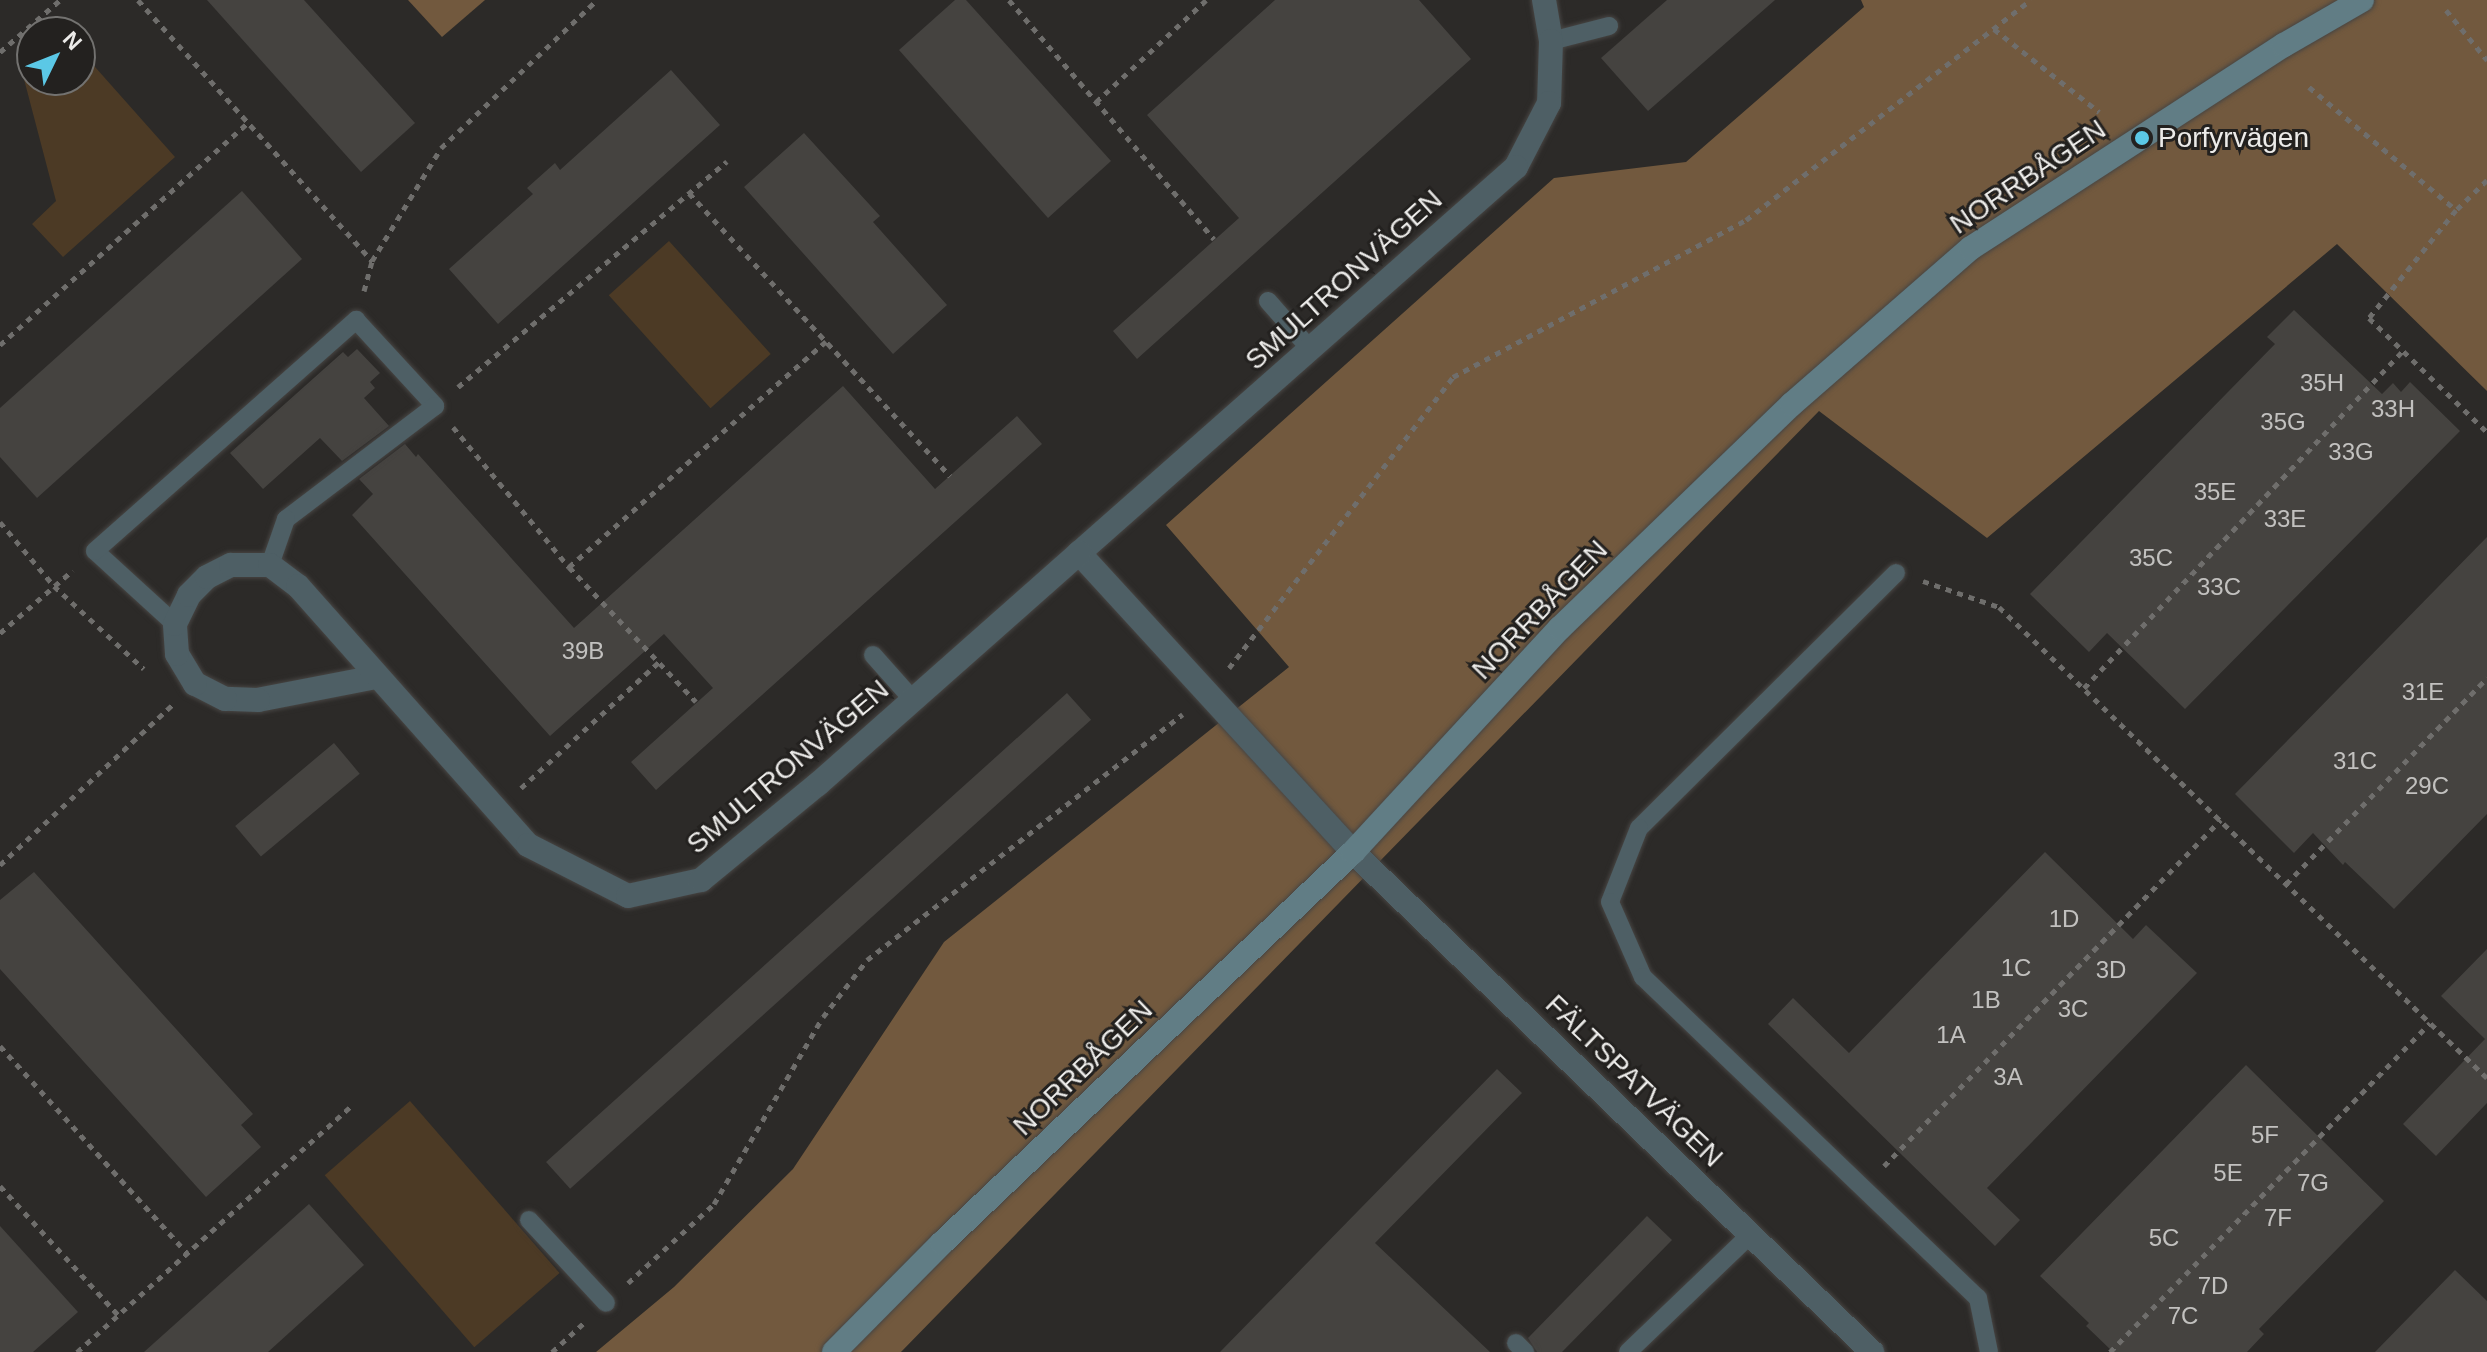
<!DOCTYPE html>
<html>
<head>
<meta charset="utf-8">
<style>
	body { margin:0 }
	#map { position:relative; width:2487px; height:1352px; overflow:hidden; background:#2c2a28; font-family:Helvetica,sans-serif }
	div>[style] { position:absolute }
	[style*='--x'] { left:calc(var(--x)*1px); top:calc(var(--y)*1px); width:calc(var(--w)*1px); rotate:calc(var(--a)*1deg) }
	.green>* { inset:0; background:#4c3a25; transform-origin:0 0 }
	.forest>* { inset:0; background:#72593e }
	.building>* { inset:0; background:#454340; transform-origin:0 0 }
	.path>* { height:5px; margin-top:-2.5px; transform-origin:0; background:repeating-linear-gradient(90deg,#6f6e6c 0 6px,transparent 0 12px) }
	.roads { filter:drop-shadow(0 0 2px #474543) drop-shadow(0 0 2px #474543) }
	.lane>* { height:18px; margin:-9px; padding:0 9px; transform-origin:9px; border-radius:9px; background:#4e5f65 }
	.street>* { height:24px; margin:-12px; padding:0 12px; transform-origin:12px; border-radius:12px; background:#4e5f65 }
	.secondary>* { height:24px; margin:-12px; padding:0 12px; transform-origin:12px; border-radius:12px; background:#617d85 }
	.dots>* { width:22px; height:22px; translate:-50% -50%; box-sizing:border-box; border:4px solid #23211f; border-radius:50% }
	span { translate:-50% -50%; white-space:nowrap; text-align:center; line-height:1.15; -webkit-text-stroke:6px #23211f; paint-order:stroke }
	.number-label { font-size:24px; color:#c2c1bf }
	.number-label span { -webkit-text-stroke-width:0 }
	.poi-label { font-size:28px; color:#ecebe9 }
	.left { translate:0 -50%; text-align:left }
	.street-label { font-size:28px; color:#ecebe9 }
	.north { position:absolute; left:16px; top:16px; width:80px; height:80px; box-sizing:border-box; background:#23211f; border:2px solid #737270; border-radius:50%; rotate:47deg; font-size:22px; font-weight:700; line-height:32px; text-align:center; color:#ecebe9 }
	.north::after { content:''; display:block; margin:auto; width:28px; height:36px; background:#5bc8e6; clip-path:polygon(50% 0,100% 100%,50% 72%,0 100%) }
</style>
</head>
<body>
<div id="map">
	<div class="green">
		<i style="clip-path:polygon(80px 50px,175px 157px,63px 257px,32px 224px,56px 201px,20px 64px,32px 54px,32px 80px,80px 80px)"></i>
		<i style="left:669px;top:241px;width:152px;height:81px;rotate:48deg"></i>
		<i style="left:410px;top:1101px;width:228px;height:113px;rotate:49deg"></i>
	</div>
	<div class="forest">
		<i style="clip-path:polygon(408px 0,485px 0,442px 37px)"></i>
		<i style="clip-path:polygon(1861px 0,2487px 0,2487px 391px,2337px 244px,1987px 538px,1819px 411px,901px 1352px,596px 1352px,674px 1287px,793px 1169px,944px 942px,1289px 667px,1166px 525px,1554px 178px,1686px 162px,1864px 7px)"></i>
	</div>
	<div class="building">
		<i style="clip-path:polygon(207px 0,304px 0,415px 123px,361px 172px)"></i>
		<i style="clip-path:polygon(955px 0,966px 0,1111px 161px,1048px 218px,899px 50px)"></i>
		<i style="clip-path:polygon(1275px 0,1419px 0,1471px 59px,1137px 359px,1113px 331px,1239px 218px,1147px 115px)"></i>
		<i style="clip-path:polygon(1667px 0,1775px 0,1648px 111px,1601px 58px)"></i>
		<i style="clip-path:polygon(671px 70px,720px 125px,498px 324px,449px 269px,533px 194px,527px 188px,555px 163px,560px 170px)"></i>
		<i style="clip-path:polygon(804px 133px,880px 216px,873px 222px,947px 305px,893px 354px,744px 187px)"></i>
		<i style="clip-path:polygon(242px 191px,302px 259px,37px 498px,0 457px,0 408px)"></i>
		<i style="clip-path:polygon(2294px 310px,2382px 394px,2393px 383px,2401px 392px,2410px 382px,2460px 431px,2185px 709px,2107px 633px,2089px 652px,2030px 594px,2275px 344px,2267px 337px)"></i>
		<i style="clip-path:polygon(357px 349px,380px 373px,370px 382px,375px 388px,364px 398px,389px 426px,342px 461px,320px 438px,263px 489px,230px 453px,343px 352px,348px 357px)"></i>
		<i style="clip-path:polygon(843px 386px,935px 489px,1017px 416px,1042px 444px,656px 790px,631px 762px,713px 688px,664px 634px,550px 736px,352px 515px,373px 494px,359px 479px,405px 444px,416px 457px,418px 454px,574px 628px)"></i>
		<i style="clip-path:polygon(2487px 537px,2487px 814px,2394px 909px,2345px 862px,2343px 865px,2313px 833px,2294px 853px,2235px 794px)"></i>
		<i style="left:1067px;top:693px;width:36px;height:701px;rotate:48deg"></i>
		<i style="left:334px;top:743px;width:40px;height:129px;rotate:50deg"></i>
		<i style="clip-path:polygon(2045px 852px,2133px 939px,2146px 925px,2197px 973px,1987px 1188px,2020px 1220px,1995px 1246px,1768px 1024px,1793px 998px,1849px 1053px)"></i>
		<i style="clip-path:polygon(34px 872px,253px 1114px,241px 1125px,261px 1147px,206px 1197px,0 969px,0 900px)"></i>
		<i style="clip-path:polygon(2487px 949px,2487px 1103px,2436px 1156px,2403px 1124px,2485px 1039px,2441px 996px)"></i>
		<i style="clip-path:polygon(2246px 1065px,2384px 1201px,2259px 1329px,2264px 1334px,2247px 1352px,2113px 1352px,2086px 1326px,2089px 1323px,2040px 1276px)"></i>
		<i style="clip-path:polygon(1497px 1069px,1522px 1093px,1375px 1243px,1490px 1352px,1220px 1352px)"></i>
		<i style="clip-path:polygon(309px 1204px,364px 1265px,268px 1352px,144px 1352px)"></i>
		<i style="clip-path:polygon(1647px 1216px,1672px 1240px,1562px 1352px,1537px 1352px,1528px 1338px)"></i>
		<i style="clip-path:polygon(0 1226px,78px 1312px,33px 1352px,0 1352px)"></i>
		<i style="clip-path:polygon(2455px 1270px,2487px 1301px,2487px 1352px,2375px 1352px)"></i>
	</div>
	<div class="path">
		<i style="--x:138;--y:0;--w:351;--a:48.1"></i>
		<i style="--x:1009;--y:0;--w:315;--a:49.4"></i>
		<i style="--x:2446;--y:10;--w:65;--a:50.6"></i>
		<i style="--x:1994;--y:29;--w:134;--a:38.3"></i>
		<i style="--x:0;--y:52;--w:79;--a:-40.9"></i>
		<i style="--x:2309;--y:87;--w:192;--a:39.9"></i>
		<i style="--x:1096;--y:102;--w:150;--a:-42.8"></i>
		<i style="--x:2487;--y:180;--w:43;--a:135.9"></i>
		<i style="--x:2456;--y:210;--w:139;--a:128.9"></i>
		<i style="--x:2369;--y:318;--w:164;--a:44"></i>
		<i style="--x:689;--y:193;--w:385;--a:47.3"></i>
		<i style="--x:364;--y:291;--w:31;--a:-75"></i>
		<i style="--x:372;--y:261;--w:132;--a:-58.6"></i>
		<i style="--x:441;--y:148;--w:215;--a:-43.5"></i>
		<i style="--x:0;--y:345;--w:332;--a:-41.9"></i>
		<i style="--x:458;--y:387;--w:351;--a:-40"></i>
		<i style="--x:453;--y:427;--w:182;--a:50.4"></i>
		<i style="--x:569;--y:567;--w:185;--a:46.7"></i>
		<i style="--x:0;--y:522;--w:84;--a:49.8"></i>
		<i style="--x:54;--y:586;--w:122;--a:42.7"></i>
		<i style="--x:569;--y:567;--w:342;--a:-41.3"></i>
		<i style="--x:1923;--y:581;--w:80;--a:18.9"></i>
		<i style="--x:1999;--y:607;--w:678;--a:43.98"></i>
		<i style="--x:0;--y:633;--w:96;--a:-40.8"></i>
		<i style="--x:1229;--y:668;--w:367;--a:-52.4"></i>
		<i style="--x:1453;--y:377;--w:332;--a:-28.2"></i>
		<i style="--x:1746;--y:220;--w:360;--a:-37.7"></i>
		<i style="--x:2084;--y:688;--w:464;--a:-46.6"></i>
		<i style="--x:521;--y:788;--w:187;--a:-42.4"></i>
		<i style="--x:0;--y:865;--w:235;--a:-42.9"></i>
		<i style="--x:2286;--y:884;--w:288;--a:-45.7"></i>
		<i style="--x:0;--y:1046;--w:279;--a:47.9"></i>
		<i style="--x:1884;--y:1166;--w:483;--a:-45.8"></i>
		<i style="--x:0;--y:1186;--w:175;--a:47.5"></i>
		<i style="--x:628;--y:1283;--w:117;--a:-42.6"></i>
		<i style="--x:714;--y:1204;--w:216;--a:-59.8"></i>
		<i style="--x:823;--y:1017;--w:72;--a:-52.3"></i>
		<i style="--x:867;--y:960;--w:400;--a:-37.9"></i>
		<i style="--x:77;--y:1352;--w:368;--a:-41.9"></i>
		<i style="--x:552;--y:1352;--w:45;--a:-42.3"></i>
		<i style="--x:2110;--y:1352;--w:459;--a:-45.8"></i>
	</div>
	<div class="roads">
		<div class="lane">
			<i style="--x:1551;--y:41;--w:60;--a:-14.5"></i>
			<i style="--x:1268;--y:301;--w:65;--a:48.7"></i>
			<i style="--x:1896;--y:573;--w:362;--a:135.2"></i>
			<i style="--x:1639;--y:828;--w:79;--a:111.4"></i>
			<i style="--x:1610;--y:902;--w:82;--a:66.3"></i>
			<i style="--x:1643;--y:977;--w:464;--a:43.8"></i>
			<i style="--x:1978;--y:1298;--w:55;--a:78.5"></i>
			<i style="--x:175;--y:624;--w:108;--a:-137.6"></i>
			<i style="--x:95;--y:551;--w:349;--a:-41.5"></i>
			<i style="--x:356;--y:320;--w:117;--a:47.4"></i>
			<i style="--x:435;--y:406;--w:187;--a:142.8"></i>
			<i style="--x:286;--y:519;--w:49;--a:109.2"></i>
			<i style="--x:873;--y:655;--w:60;--a:48.4"></i>
			<i style="--x:529;--y:1220;--w:113;--a:47.1"></i>
			<i style="--x:1516;--y:1343;--w:13;--a:45"></i>
			<i style="--x:1628;--y:1352;--w:169;--a:-43.8"></i>
		</div>
		<div class="street">
			<i style="--x:1544;--y:0;--w:42;--a:80.3"></i>
			<i style="--x:1551;--y:41;--w:62;--a:91.8"></i>
			<i style="--x:1549;--y:103;--w:72;--a:117.3"></i>
			<i style="--x:1516;--y:167;--w:583;--a:138.55"></i>
			<i style="--x:1079;--y:553;--w:406;--a:47.5"></i>
			<i style="--x:1353;--y:852;--w:721;--a:43.93"></i>
			<i style="--x:376;--y:677;--w:120;--a:169"></i>
			<i style="--x:258;--y:700;--w:33;--a:-178"></i>
			<i style="--x:225;--y:699;--w:34;--a:-153"></i>
			<i style="--x:195;--y:684;--w:35;--a:-121"></i>
			<i style="--x:177;--y:654;--w:30;--a:-94"></i>
			<i style="--x:175;--y:624;--w:32;--a:-64"></i>
			<i style="--x:189;--y:595;--w:25;--a:-45"></i>
			<i style="--x:207;--y:577;--w:27;--a:-27"></i>
			<i style="--x:231;--y:565;--w:39;--a:0"></i>
			<i style="--x:270;--y:565;--w:35;--a:37"></i>
			<i style="--x:298;--y:586;--w:346;--a:48.4"></i>
			<i style="--x:528;--y:845;--w:112;--a:27"></i>
			<i style="--x:628;--y:896;--w:75;--a:-12.4"></i>
			<i style="--x:701;--y:880;--w:151;--a:-39.4"></i>
			<i style="--x:818;--y:784;--w:349;--a:-41.5"></i>
		</div>
		<div class="secondary">
			<i style="--x:834;--y:1352;--w:153;--a:-45.3"></i>
			<i style="--x:942;--y:1243;--w:567;--a:-43.57"></i>
			<i style="--x:1353;--y:852;--w:305;--a:-47.3"></i>
			<i style="--x:1560;--y:628;--w:322;--a:-44"></i>
			<i style="--x:1792;--y:404;--w:237;--a:-41.1"></i>
			<i style="--x:1971;--y:248;--w:373;--a:-33"></i>
			<i style="--x:2284;--y:45;--w:90;--a:-30"></i>
		</div>
	</div>
	<div class="dots">
		<i style="left:2142px;top:138px;background:#5bc8e6"></i>
	</div>
	<div class="number-label">
		<span style="left:2322px;top:383px">35H</span>
		<span style="left:2393px;top:409px">33H</span>
		<span style="left:2283px;top:422px">35G</span>
		<span style="left:2351px;top:452px">33G</span>
		<span style="left:2215px;top:492px">35E</span>
		<span style="left:2285px;top:519px">33E</span>
		<span style="left:2151px;top:558px">35C</span>
		<span style="left:2219px;top:587px">33C</span>
		<span style="left:583px;top:651px">39B</span>
		<span style="left:2423px;top:692px">31E</span>
		<span style="left:2355px;top:761px">31C</span>
		<span style="left:2427px;top:786px">29C</span>
		<span style="left:2064px;top:919px">1D</span>
		<span style="left:2016px;top:968px">1C</span>
		<span style="left:2111px;top:970px">3D</span>
		<span style="left:1986px;top:1000px">1B</span>
		<span style="left:2073px;top:1009px">3C</span>
		<span style="left:1951px;top:1035px">1A</span>
		<span style="left:2008px;top:1077px">3A</span>
		<span style="left:2265px;top:1135px">5F</span>
		<span style="left:2228px;top:1173px">5E</span>
		<span style="left:2313px;top:1183px">7G</span>
		<span style="left:2278px;top:1218px">7F</span>
		<span style="left:2164px;top:1238px">5C</span>
		<span style="left:2213px;top:1286px">7D</span>
		<span style="left:2183px;top:1316px">7C</span>
	</div>
	<div class="poi-label">
		<span class="left" style="left:2158px;top:138px">Porfyrvägen</span>
	</div>
	<div class="street-label">
		<span style="left:2028px;top:177px;rotate:-34deg">NORRBÅGEN</span>
		<span style="left:1344px;top:280px;rotate:-42deg">SMULTRONVÄGEN</span>
		<span style="left:1540px;top:610px;rotate:-46deg">NORRBÅGEN</span>
		<span style="left:788px;top:767px;rotate:-40deg">SMULTRONVÄGEN</span>
		<span style="left:1083px;top:1068px;rotate:-44deg">NORRBÅGEN</span>
		<span style="left:1634px;top:1081px;rotate:44deg">FÄLTSPATVÄGEN</span>
	</div>
	<div class="north">N</div>
</div>
</body>
</html>
